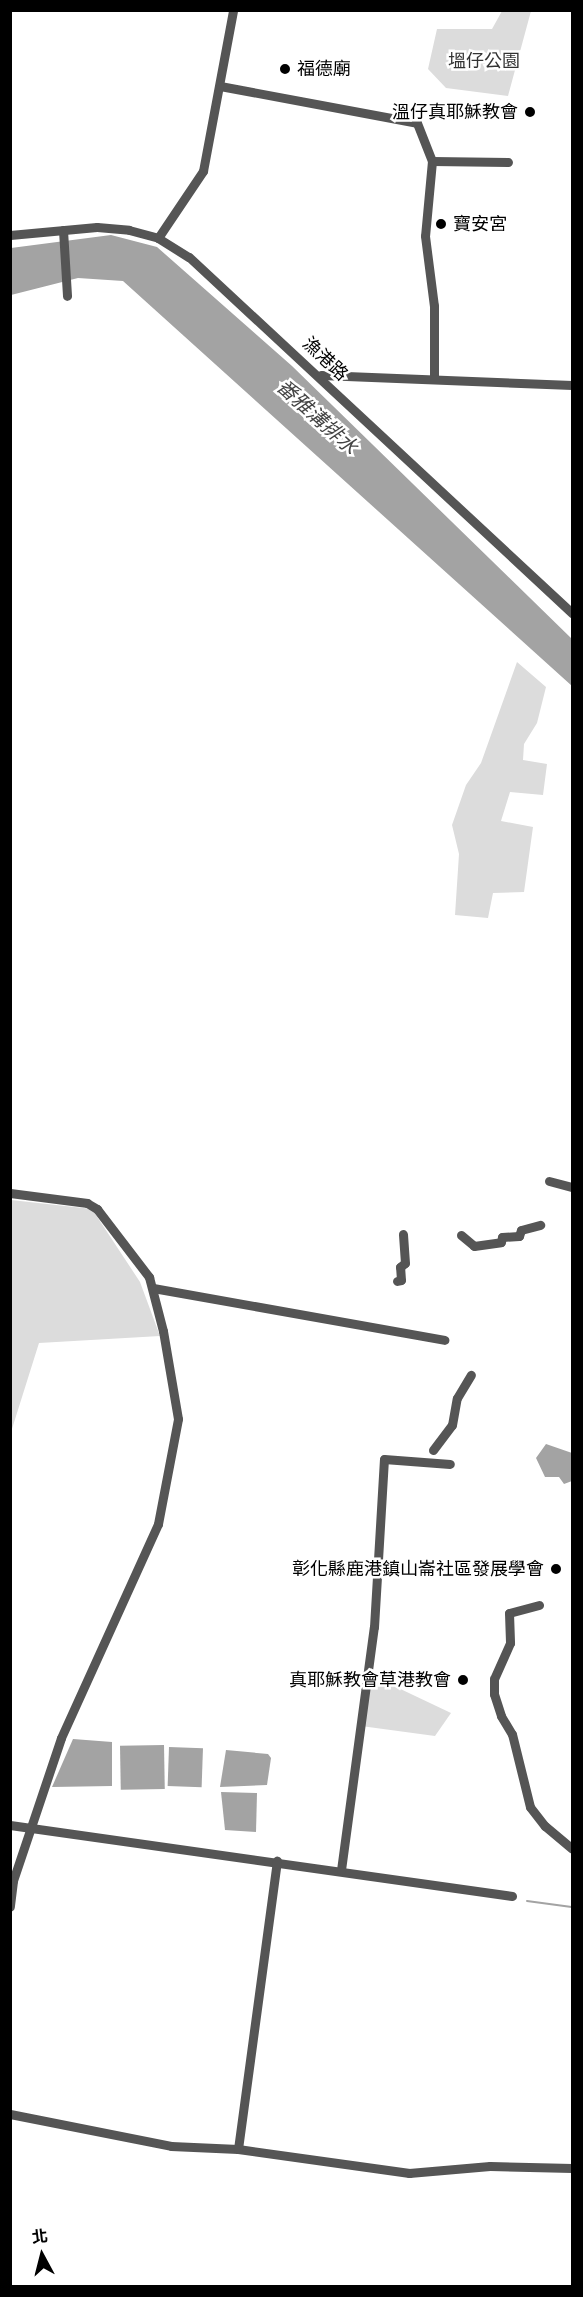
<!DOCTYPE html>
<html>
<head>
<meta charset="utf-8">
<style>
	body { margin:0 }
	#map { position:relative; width:583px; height:2297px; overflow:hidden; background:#fff; font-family:Helvetica,"Noto Sans TC",sans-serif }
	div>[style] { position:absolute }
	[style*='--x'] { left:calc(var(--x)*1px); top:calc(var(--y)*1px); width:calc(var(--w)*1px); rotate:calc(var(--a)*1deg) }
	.green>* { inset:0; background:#dcdcdc }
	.water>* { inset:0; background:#a3a3a3; transform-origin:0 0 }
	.stream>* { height:2px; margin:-1px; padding:0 1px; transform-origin:1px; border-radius:1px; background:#a3a3a3 }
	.minor>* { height:9px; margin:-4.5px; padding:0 4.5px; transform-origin:4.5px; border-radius:4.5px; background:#555 }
	.dots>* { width:16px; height:16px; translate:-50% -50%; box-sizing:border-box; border:3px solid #fff; border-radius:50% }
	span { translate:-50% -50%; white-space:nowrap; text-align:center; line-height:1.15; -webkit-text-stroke:5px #fff; paint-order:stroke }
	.park-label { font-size:18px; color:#333 }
	.poi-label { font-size:18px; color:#000 }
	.left { translate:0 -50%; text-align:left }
	.right { translate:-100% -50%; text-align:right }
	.street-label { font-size:18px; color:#000 }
	.water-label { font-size:20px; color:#444; font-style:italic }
	.frame { position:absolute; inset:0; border:12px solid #000; pointer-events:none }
	.north { position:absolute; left:12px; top:2225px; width:60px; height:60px; -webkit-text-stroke:4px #fff; paint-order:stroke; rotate:353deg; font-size:16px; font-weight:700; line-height:24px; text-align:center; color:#000 }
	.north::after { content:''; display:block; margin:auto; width:21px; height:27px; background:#000; clip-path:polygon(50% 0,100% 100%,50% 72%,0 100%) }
</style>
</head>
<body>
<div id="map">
	<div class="green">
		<i style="clip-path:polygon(502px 11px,531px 11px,508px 96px,446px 88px,428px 69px,437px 29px,492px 29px)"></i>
		<i style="clip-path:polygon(517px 662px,546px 687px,537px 723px,524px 744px,523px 760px,547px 764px,543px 795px,510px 792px,501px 821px,533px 827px,524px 892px,493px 893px,488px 918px,455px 915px,459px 854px,452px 825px,466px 785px,481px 763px)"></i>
		<i style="clip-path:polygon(11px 1200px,92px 1209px,140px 1282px,160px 1336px,39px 1343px,11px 1432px)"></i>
		<i style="clip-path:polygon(370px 1682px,392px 1685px,451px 1713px,435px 1736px,361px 1726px)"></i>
	</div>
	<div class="water">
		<i style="clip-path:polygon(111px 235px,157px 247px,292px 366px,572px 639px,572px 686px,123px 281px,78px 278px,11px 295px,11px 248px)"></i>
		<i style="clip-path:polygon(546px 1444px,572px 1453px,572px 1481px,564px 1484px,559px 1477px,545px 1477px,536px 1458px)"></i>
		<i style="clip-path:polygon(73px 1739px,112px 1742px,112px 1786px,52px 1787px)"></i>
		<i style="left:164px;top:1745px;width:44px;height:44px;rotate:89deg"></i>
		<i style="left:169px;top:1747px;width:34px;height:39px;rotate:2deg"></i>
		<i style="clip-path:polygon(226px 1750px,268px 1754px,271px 1758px,267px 1785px,220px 1787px)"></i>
		<i style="clip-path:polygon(221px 1792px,257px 1793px,256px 1832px,225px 1830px)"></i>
	</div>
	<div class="stream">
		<i style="--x:527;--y:1901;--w:45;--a:7.6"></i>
	</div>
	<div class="minor">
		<i style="--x:220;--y:86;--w:200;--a:10.6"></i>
		<i style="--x:417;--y:123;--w:41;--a:68.5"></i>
		<i style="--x:432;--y:161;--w:75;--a:95.3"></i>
		<i style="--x:425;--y:236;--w:71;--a:82.7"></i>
		<i style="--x:434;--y:306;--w:72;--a:90"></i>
		<i style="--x:432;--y:161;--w:76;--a:0.8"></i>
		<i style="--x:63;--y:230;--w:66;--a:86.5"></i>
		<i style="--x:10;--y:235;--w:87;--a:-5.3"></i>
		<i style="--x:97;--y:227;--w:32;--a:5"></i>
		<i style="--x:129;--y:230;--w:30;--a:15"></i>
		<i style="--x:158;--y:238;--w:36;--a:32"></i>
		<i style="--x:189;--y:257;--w:523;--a:42.91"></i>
		<i style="--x:158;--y:238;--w:81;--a:-56.1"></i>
		<i style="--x:203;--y:171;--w:164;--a:-79.4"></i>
		<i style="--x:321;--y:375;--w:251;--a:2.3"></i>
		<i style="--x:549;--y:1181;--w:24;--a:15"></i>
		<i style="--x:10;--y:1193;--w:78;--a:7.4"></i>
		<i style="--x:87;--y:1203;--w:12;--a:31"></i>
		<i style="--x:97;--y:1209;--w:86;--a:52.6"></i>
		<i style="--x:149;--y:1277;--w:56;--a:75.5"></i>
		<i style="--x:163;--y:1331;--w:89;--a:80.3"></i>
		<i style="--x:178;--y:1419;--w:107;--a:100.8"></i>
		<i style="--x:158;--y:1524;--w:235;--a:114.4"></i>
		<i style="--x:61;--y:1738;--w:151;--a:108.6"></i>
		<i style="--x:13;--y:1881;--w:26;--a:97"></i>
		<i style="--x:461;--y:1235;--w:17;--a:40"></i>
		<i style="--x:474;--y:1246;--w:27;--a:-8"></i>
		<i style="--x:501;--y:1242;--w:5;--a:-79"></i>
		<i style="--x:502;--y:1237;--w:17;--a:-3"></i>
		<i style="--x:519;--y:1236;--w:6;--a:-72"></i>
		<i style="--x:521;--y:1230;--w:20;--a:-15"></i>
		<i style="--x:397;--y:1281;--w:4;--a:-14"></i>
		<i style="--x:401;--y:1280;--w:13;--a:-94"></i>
		<i style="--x:400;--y:1267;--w:6;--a:-39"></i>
		<i style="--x:405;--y:1263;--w:29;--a:-94"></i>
		<i style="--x:153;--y:1288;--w:296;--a:10.1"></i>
		<i style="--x:433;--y:1450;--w:31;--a:-53"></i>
		<i style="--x:452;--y:1425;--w:27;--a:-80"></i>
		<i style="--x:457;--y:1398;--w:27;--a:-59"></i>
		<i style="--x:539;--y:1605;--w:31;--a:165"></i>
		<i style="--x:509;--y:1613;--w:30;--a:88"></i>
		<i style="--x:510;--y:1643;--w:39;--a:114"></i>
		<i style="--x:494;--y:1679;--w:15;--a:90"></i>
		<i style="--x:494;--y:1694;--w:23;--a:72"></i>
		<i style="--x:501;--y:1716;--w:21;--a:59"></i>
		<i style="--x:512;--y:1734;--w:75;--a:76.1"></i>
		<i style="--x:530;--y:1807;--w:24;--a:52"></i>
		<i style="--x:545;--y:1826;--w:35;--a:40"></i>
		<i style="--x:10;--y:1825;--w:507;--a:8.05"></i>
		<i style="--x:341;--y:1870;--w:245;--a:-82.3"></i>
		<i style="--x:374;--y:1627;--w:168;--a:-86.6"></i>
		<i style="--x:384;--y:1459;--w:66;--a:4.3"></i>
		<i style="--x:10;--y:2114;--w:164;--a:11.2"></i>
		<i style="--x:171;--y:2146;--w:67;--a:2.6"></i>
		<i style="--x:238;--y:2149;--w:173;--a:8"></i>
		<i style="--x:409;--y:2173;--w:81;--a:-4.9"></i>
		<i style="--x:490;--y:2166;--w:82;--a:1.4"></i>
		<i style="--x:238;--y:2149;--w:291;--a:-82.3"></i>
	</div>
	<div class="dots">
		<i style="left:285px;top:69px;background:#000"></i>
		<i style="left:530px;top:112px;background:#000"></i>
		<i style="left:441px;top:224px;background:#000"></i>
		<i style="left:556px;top:1569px;background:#000"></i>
		<i style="left:463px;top:1680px;background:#000"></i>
	</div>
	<div class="park-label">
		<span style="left:484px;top:61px">塭仔公園</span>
	</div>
	<div class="poi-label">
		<span class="left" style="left:297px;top:69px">福德廟</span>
		<span class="right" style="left:518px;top:112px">溫仔真耶穌教會</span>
		<span class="left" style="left:453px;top:224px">寶安宮</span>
		<span class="right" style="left:544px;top:1569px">彰化縣鹿港鎮山崙社區發展學會</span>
		<span class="right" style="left:451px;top:1680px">真耶穌教會草港教會</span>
	</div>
	<div class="street-label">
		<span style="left:325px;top:359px;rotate:43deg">漁港路</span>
	</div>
	<div class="water-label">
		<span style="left:317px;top:417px;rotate:42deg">番雅溝排水</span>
	</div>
	<div class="frame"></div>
	<div class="north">北</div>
</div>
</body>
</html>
